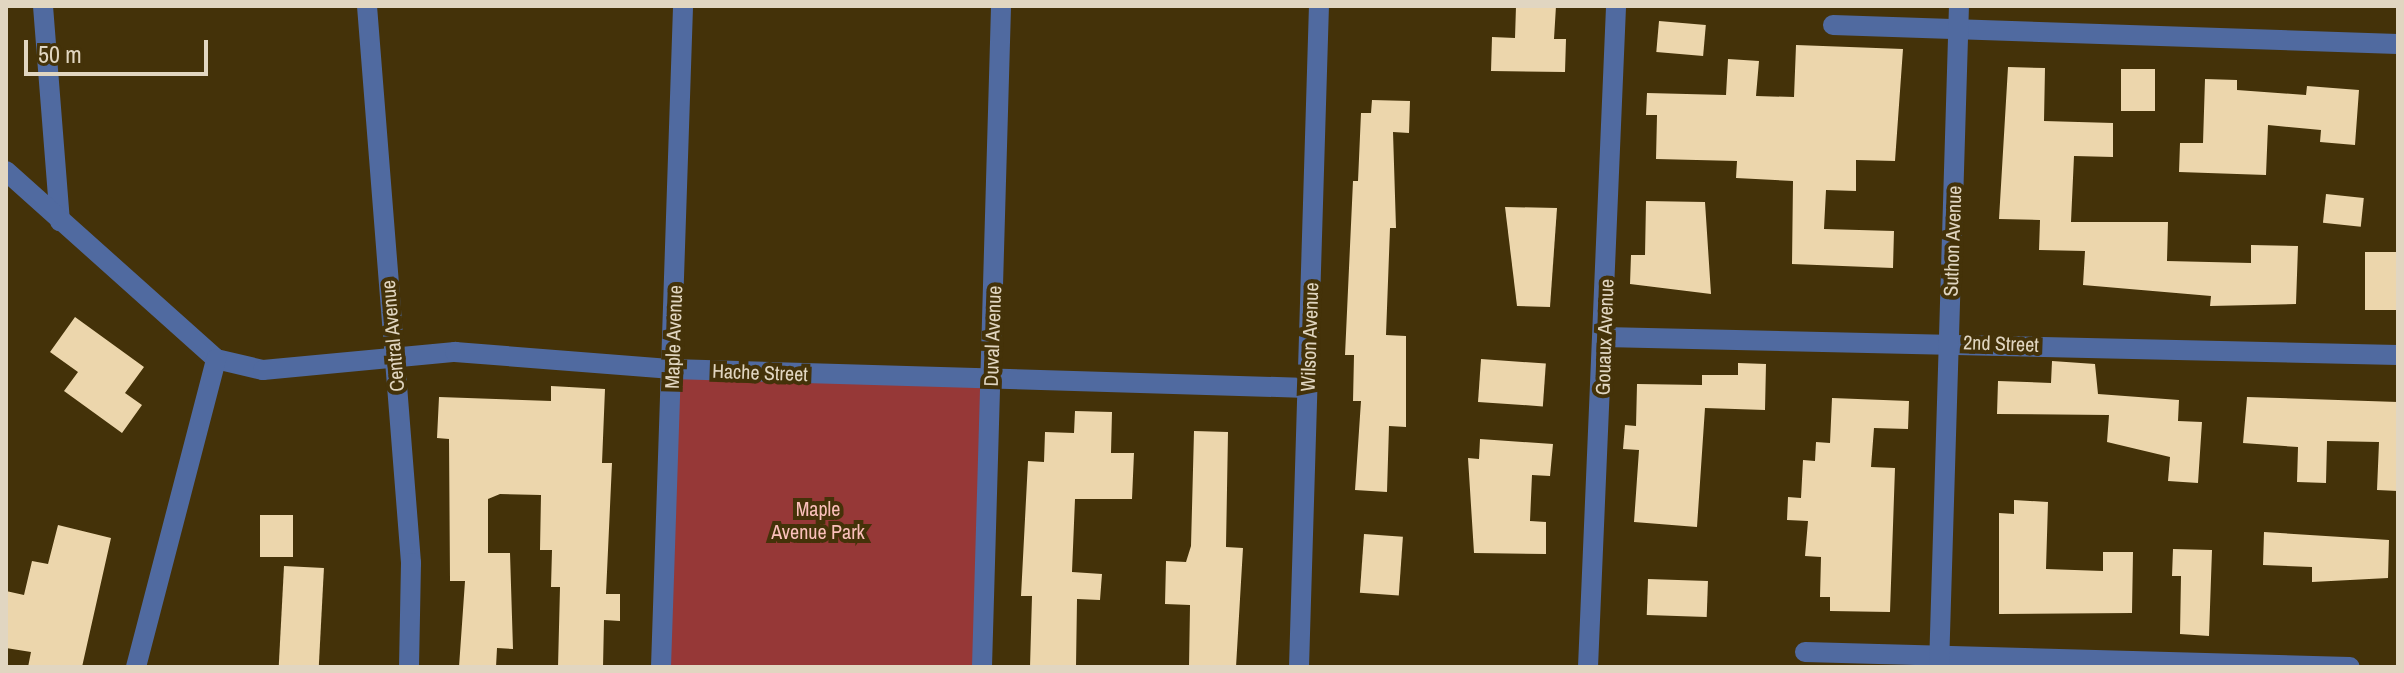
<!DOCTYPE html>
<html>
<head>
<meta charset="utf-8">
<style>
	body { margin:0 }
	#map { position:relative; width:2404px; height:673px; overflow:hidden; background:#443209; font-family:"Archivo Narrow",sans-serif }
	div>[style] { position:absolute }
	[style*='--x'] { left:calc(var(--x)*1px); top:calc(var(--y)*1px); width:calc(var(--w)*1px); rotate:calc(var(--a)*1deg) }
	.green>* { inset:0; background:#963837; transform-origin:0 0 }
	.building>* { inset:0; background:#ecd6ac; transform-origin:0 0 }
	.minor>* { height:20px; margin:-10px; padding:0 10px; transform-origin:10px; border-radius:10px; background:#506aa0 }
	span { translate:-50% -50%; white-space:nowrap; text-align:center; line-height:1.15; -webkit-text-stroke:8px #443209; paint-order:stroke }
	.street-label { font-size:20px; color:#e1d6c1 }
	.park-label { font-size:20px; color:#fbc0bb }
	.frame { position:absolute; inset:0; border:8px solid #e1d6c1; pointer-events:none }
	.scale { position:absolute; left:24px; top:40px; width:184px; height:36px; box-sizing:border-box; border:4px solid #e1d6c1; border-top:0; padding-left:10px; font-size:24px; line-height:28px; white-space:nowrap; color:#e1d6c1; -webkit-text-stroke:6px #443209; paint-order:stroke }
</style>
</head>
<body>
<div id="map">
	<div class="green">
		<i style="left:672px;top:369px;width:318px;height:298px;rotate:2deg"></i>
	</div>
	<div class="building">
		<i style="clip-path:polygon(1516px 6px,1556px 6px,1554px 39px,1566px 39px,1565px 72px,1491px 71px,1492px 37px,1515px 38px)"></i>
		<i style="left:1659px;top:21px;width:47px;height:31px;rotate:5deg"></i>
		<i style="clip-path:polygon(1796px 45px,1903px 49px,1895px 161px,1856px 160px,1856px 191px,1826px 190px,1824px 229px,1894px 231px,1893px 268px,1792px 264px,1793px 181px,1736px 178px,1737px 161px,1656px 159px,1657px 115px,1646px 115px,1647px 93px,1726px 95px,1728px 59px,1759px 61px,1756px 96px,1794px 97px)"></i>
		<i style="clip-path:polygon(2008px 67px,2045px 68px,2044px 121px,2113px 123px,2113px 157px,2074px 156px,2071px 222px,2168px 222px,2167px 261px,2251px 263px,2251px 245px,2298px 246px,2296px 304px,2210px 306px,2211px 296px,2083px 285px,2085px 251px,2039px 250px,2040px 220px,1999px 219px)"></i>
		<i style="left:2121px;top:69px;width:34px;height:42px"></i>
		<i style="clip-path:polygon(2205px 79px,2237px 80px,2237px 90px,2306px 95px,2307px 86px,2359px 90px,2355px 145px,2320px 142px,2321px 130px,2268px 125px,2266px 175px,2179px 172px,2180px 143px,2203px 143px)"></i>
		<i style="clip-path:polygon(1372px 100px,1410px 101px,1409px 133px,1393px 132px,1396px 228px,1390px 228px,1386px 335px,1406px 336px,1406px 427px,1389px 426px,1387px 492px,1355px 490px,1361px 401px,1353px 401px,1354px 355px,1345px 355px,1353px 181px,1358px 181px,1361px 113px,1371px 113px)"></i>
		<i style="left:2326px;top:194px;width:38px;height:29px;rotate:6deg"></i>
		<i style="clip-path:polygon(1646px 201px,1705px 202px,1711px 294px,1630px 284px,1631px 255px,1645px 255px)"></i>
		<i style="clip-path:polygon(1505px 207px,1557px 208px,1550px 307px,1517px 306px)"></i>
		<i style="left:2365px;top:252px;width:33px;height:58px"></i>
		<i style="clip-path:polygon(75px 317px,144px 367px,125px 393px,142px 405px,122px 433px,64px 391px,78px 372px,50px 352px)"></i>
		<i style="left:1481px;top:359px;width:65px;height:43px;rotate:4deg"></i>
		<i style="clip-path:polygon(2052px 361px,2095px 364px,2098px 394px,2179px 400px,2178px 421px,2202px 422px,2198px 483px,2168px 481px,2170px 457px,2107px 442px,2109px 415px,1997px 414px,1998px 381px,2051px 383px)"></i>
		<i style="clip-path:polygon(1738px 363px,1766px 364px,1765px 410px,1705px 408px,1697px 527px,1634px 522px,1639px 450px,1623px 449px,1625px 425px,1636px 426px,1637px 384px,1702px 385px,1702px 375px,1738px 375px)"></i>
		<i style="clip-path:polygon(551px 386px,605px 389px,602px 463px,612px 463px,606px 594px,620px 594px,620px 621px,604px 620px,603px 667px,558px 667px,560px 587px,551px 587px,552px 550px,540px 550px,541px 495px,500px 494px,488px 499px,488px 553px,510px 553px,513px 649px,497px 648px,496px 667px,459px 667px,465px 581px,450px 581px,449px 439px,437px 438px,439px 397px,551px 401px)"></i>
		<i style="clip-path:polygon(2247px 397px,2398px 402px,2398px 491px,2377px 490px,2379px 442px,2327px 441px,2326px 483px,2297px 482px,2298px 447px,2243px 443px)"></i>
		<i style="clip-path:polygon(1832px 398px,1909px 401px,1908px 429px,1874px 428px,1871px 467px,1895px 468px,1890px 612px,1830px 611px,1830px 597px,1820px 597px,1821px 557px,1805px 556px,1808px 521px,1787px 520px,1788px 497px,1801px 498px,1803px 460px,1815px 461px,1816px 442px,1830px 443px)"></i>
		<i style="clip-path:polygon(1075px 411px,1112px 412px,1111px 453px,1134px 453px,1132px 499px,1075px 499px,1072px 572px,1102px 574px,1100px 600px,1077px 599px,1076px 667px,1030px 667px,1032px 596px,1021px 596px,1028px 461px,1044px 462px,1045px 432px,1074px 433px)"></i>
		<i style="clip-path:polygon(1194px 431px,1228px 432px,1226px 547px,1243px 548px,1236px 667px,1189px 667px,1190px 605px,1165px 604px,1166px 561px,1186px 562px,1191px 546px)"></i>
		<i style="clip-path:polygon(1480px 439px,1553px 444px,1550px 476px,1532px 475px,1530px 521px,1546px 522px,1546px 554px,1474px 553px,1468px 458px,1479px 459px)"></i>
		<i style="clip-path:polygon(2014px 500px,2048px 502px,2046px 569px,2103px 571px,2103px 552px,2133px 552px,2132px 613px,1999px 614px,1999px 513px,2014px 514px)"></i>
		<i style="left:260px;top:515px;width:33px;height:42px"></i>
		<i style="clip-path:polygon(58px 525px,111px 538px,82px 667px,28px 667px,31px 652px,6px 648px,6px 591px,24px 595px,32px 561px,48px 564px)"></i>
		<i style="clip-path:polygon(2264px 532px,2389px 540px,2388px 578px,2312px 582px,2312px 567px,2263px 565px)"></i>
		<i style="left:1364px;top:534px;width:39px;height:59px;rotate:4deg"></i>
		<i style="clip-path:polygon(2173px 549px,2212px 550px,2209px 636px,2180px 634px,2181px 576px,2172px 576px)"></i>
		<i style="left:284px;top:566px;width:40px;height:101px;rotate:3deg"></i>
		<i style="left:1648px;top:579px;width:60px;height:36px;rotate:2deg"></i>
	</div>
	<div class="minor">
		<i style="--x:43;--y:6;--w:216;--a:85.5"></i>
		<i style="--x:367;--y:6;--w:559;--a:85.48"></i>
		<i style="--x:411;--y:563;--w:104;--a:91.1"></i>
		<i style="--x:1833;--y:25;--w:565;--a:1.93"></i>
		<i style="--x:6;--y:171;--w:282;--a:41.8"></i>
		<i style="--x:216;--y:359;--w:48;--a:13.2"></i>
		<i style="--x:263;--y:370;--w:193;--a:-5.4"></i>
		<i style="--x:455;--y:352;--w:218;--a:4.5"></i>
		<i style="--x:672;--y:369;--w:635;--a:1.71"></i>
		<i style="--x:1604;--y:337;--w:794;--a:1.3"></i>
		<i style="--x:1805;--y:652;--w:545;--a:1.58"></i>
		<i style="--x:136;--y:667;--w:318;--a:-75.4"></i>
		<i style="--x:661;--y:667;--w:661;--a:-88.09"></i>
		<i style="--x:982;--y:667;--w:661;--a:-88.35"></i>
		<i style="--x:1299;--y:667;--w:661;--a:-88.27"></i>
		<i style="--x:1588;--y:667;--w:662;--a:-87.57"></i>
		<i style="--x:1939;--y:667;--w:661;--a:-88.27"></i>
	</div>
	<div class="street-label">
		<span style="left:1952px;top:241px;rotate:-88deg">Suthon Avenue</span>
		<span style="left:392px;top:336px;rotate:-95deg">Central Avenue</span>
		<span style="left:992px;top:336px;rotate:-88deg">Duval Avenue</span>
		<span style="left:673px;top:337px;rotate:-88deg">Maple Avenue</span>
		<span style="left:1309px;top:337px;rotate:-88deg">Wilson Avenue</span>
		<span style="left:1604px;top:337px;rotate:-88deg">Gouaux Avenue</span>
		<span style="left:2001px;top:343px;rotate:2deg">2nd Street</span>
		<span style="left:760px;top:372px;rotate:2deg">Hache Street</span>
	</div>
	<div class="park-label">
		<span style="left:818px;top:520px">Maple<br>Avenue Park</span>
	</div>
	<div class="frame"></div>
	<div class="scale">50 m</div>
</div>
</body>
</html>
